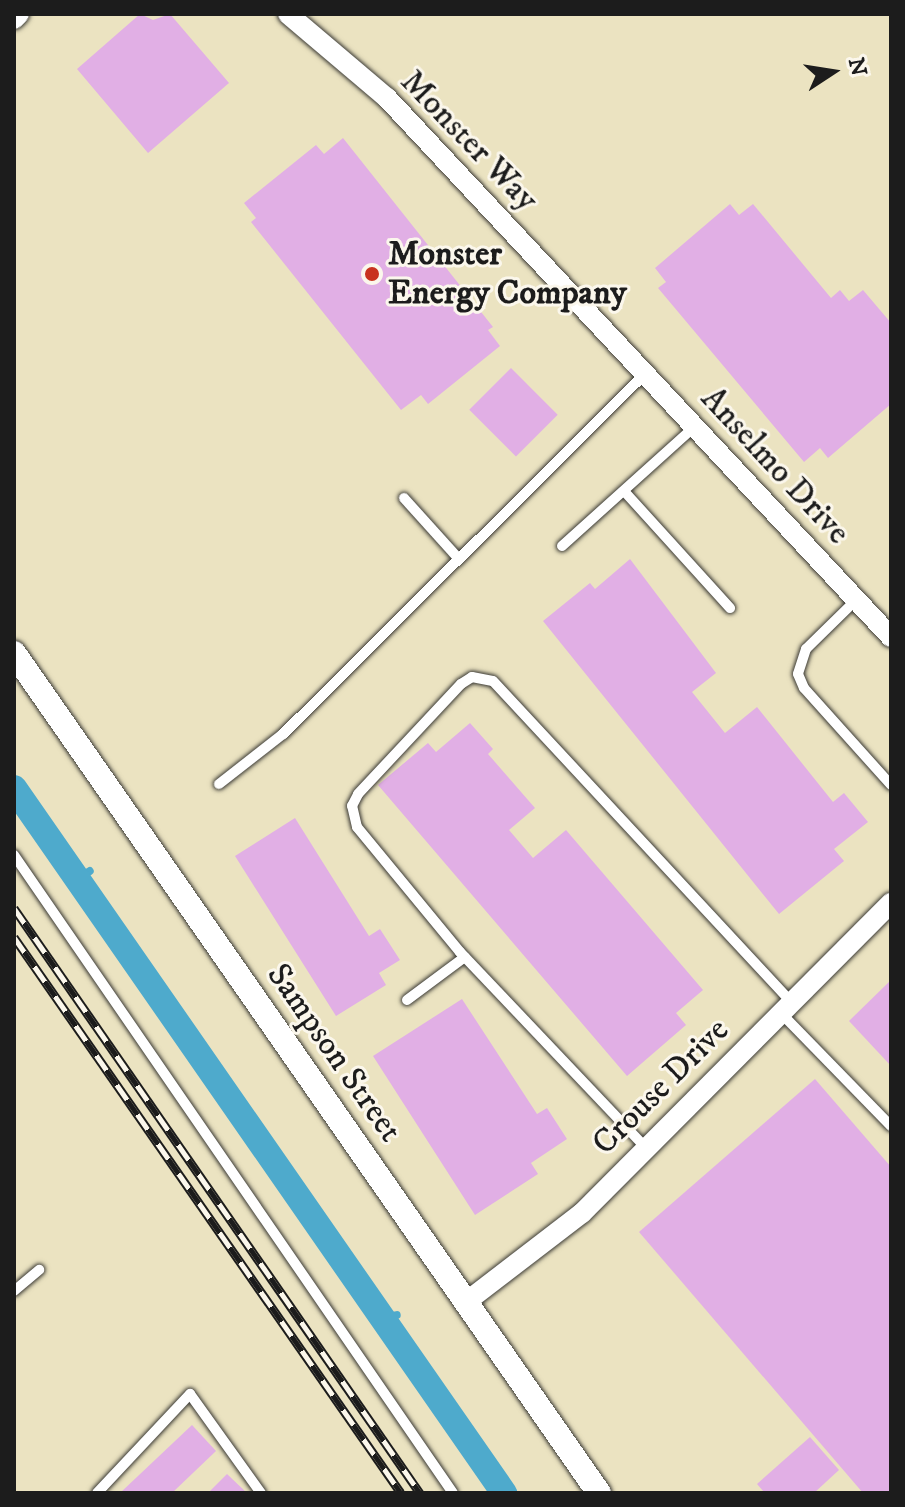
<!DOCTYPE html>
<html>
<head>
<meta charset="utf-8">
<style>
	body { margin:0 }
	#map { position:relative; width:905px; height:1507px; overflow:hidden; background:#ebe3c1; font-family:"IM FELL DW Pica",serif }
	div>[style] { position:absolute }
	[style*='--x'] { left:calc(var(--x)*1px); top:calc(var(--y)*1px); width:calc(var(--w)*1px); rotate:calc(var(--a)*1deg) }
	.stream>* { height:8px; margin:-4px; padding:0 4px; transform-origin:4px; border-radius:4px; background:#4eaacc }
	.canal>* { height:26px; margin:-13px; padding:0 13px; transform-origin:13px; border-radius:13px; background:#4eaacc }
	.building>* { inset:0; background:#e1afe5; transform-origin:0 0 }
	.roads { filter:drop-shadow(0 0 2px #3b3a35) drop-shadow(0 0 2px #3b3a35) }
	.service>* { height:10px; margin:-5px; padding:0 5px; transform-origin:5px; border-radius:5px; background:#fff }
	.minor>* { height:20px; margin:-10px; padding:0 10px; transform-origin:10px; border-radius:10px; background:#fff }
	.tertiary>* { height:24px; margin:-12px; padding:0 12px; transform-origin:12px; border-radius:12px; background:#fff }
	.rail>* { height:9px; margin-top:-4.5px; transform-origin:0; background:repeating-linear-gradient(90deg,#fbf7ec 0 18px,#1c1c1c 0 36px); box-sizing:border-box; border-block:2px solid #1c1c1c }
	.dots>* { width:22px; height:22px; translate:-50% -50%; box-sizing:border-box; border:4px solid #fbf7ec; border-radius:50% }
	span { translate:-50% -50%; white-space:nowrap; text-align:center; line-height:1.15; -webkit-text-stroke:6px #fbf7ec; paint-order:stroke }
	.street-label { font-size:34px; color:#1c1c1c }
	.poi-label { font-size:34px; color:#1c1c1c; font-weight:700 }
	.left { translate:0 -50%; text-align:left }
	.frame { position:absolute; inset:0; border:16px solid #1c1c1c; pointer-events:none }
	.north { position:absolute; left:793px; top:32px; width:80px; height:80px; -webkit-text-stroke:6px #fbf7ec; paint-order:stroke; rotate:78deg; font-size:22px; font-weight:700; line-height:32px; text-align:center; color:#1c1c1c }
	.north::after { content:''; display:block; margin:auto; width:28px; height:36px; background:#1c1c1c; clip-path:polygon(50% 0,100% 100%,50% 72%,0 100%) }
</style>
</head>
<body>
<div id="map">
	<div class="stream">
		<i style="--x:77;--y:879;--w:15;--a:-32"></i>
		<i style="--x:382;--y:1318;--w:15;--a:-11"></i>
	</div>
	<div class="canal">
		<i style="--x:14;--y:788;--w:859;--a:55.2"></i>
	</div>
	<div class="building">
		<i style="clip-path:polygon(140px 14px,153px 20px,170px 14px,229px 83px,148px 153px,77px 69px)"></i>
		<i style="clip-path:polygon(343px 138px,493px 327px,488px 330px,500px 346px,428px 404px,421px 395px,401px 410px,251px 222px,256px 218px,244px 203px,316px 145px,324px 154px)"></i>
		<i style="clip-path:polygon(730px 204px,739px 215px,753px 204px,831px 298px,840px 290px,849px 301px,863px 290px,891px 323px,891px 404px,828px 458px,820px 448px,804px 462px,658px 288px,666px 282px,655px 268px)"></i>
		<i style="left:511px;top:368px;width:66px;height:59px;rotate:45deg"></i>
		<i style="clip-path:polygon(630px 559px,716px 673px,692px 692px,725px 733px,757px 707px,833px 802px,844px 793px,868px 822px,834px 849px,844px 861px,779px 914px,543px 621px,590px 583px,595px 589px)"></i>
		<i style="clip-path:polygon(470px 723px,493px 749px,488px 754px,535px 808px,509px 830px,533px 858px,566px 830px,703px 990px,676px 1013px,686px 1025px,627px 1076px,378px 785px,428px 743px,436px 752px)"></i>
		<i style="clip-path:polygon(295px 818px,369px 936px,380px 929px,400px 960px,379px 973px,386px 985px,336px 1016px,235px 856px)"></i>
		<i style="clip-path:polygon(891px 980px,891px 1066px,849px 1021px)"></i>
		<i style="clip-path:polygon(462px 999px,537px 1114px,547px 1108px,567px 1139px,531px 1163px,538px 1174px,475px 1215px,373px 1056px)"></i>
		<i style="clip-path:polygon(815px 1079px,891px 1167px,891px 1493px,863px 1493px,639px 1232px)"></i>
		<i style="clip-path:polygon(192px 1425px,216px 1451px,172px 1493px,120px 1493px)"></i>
		<i style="clip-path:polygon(810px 1437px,839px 1470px,814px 1493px,765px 1493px,757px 1484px)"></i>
		<i style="clip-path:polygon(227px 1474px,247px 1493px,208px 1493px)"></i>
	</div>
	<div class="roads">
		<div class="service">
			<i style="--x:624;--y:491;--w:158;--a:47.8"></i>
			<i style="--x:404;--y:498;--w:82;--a:48"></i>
			<i style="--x:562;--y:546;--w:178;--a:-42"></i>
			<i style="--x:856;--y:600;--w:70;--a:135.6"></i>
			<i style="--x:806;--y:649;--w:26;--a:108"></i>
			<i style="--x:798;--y:674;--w:15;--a:67"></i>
			<i style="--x:804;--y:688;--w:130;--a:48.1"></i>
			<i style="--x:219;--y:784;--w:81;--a:-38"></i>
			<i style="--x:283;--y:734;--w:511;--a:-44.84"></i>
			<i style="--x:14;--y:855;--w:774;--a:55.47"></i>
			<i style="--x:407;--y:1000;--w:72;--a:-36.6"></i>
			<i style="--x:780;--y:1012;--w:159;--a:45.8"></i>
			<i style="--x:646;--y:1148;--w:270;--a:-133.5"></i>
			<i style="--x:460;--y:952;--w:162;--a:-129.5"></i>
			<i style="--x:357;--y:827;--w:22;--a:-103"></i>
			<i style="--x:352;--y:806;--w:13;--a:-63"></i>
			<i style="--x:358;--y:794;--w:151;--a:-46.9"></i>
			<i style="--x:461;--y:684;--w:13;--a:-32"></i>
			<i style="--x:472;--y:677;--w:21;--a:11"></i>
			<i style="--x:493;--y:681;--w:438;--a:47.1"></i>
			<i style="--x:14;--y:1291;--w:33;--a:-40"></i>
			<i style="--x:97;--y:1493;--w:136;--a:-46.8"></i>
			<i style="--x:190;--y:1394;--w:122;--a:54.4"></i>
		</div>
		<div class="minor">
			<i style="--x:288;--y:14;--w:130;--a:40.3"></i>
			<i style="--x:387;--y:98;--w:738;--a:46.92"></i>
			<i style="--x:14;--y:19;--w:7;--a:-45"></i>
			<i style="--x:466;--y:1302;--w:146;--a:-37.5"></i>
			<i style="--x:582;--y:1213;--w:438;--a:-45.1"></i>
		</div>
		<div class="tertiary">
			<i style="--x:14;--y:653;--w:1024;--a:55.15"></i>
		</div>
	</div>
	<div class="rail">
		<i style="--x:14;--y:908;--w:712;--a:55.24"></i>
		<i style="--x:14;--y:937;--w:677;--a:55.16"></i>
	</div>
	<div class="dots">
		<i style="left:372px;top:274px;background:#c8321e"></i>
	</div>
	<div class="street-label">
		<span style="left:469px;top:141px;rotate:46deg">Monster Way</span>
		<span style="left:775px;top:466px;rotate:47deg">Anselmo Drive</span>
		<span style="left:334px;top:1053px;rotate:55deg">Sampson Street</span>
		<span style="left:661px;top:1087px;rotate:-45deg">Crouse Drive</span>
	</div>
	<div class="poi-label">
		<span class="left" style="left:388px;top:274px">Monster<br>Energy Company</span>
	</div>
	<div class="frame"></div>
	<div class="north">N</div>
</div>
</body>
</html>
